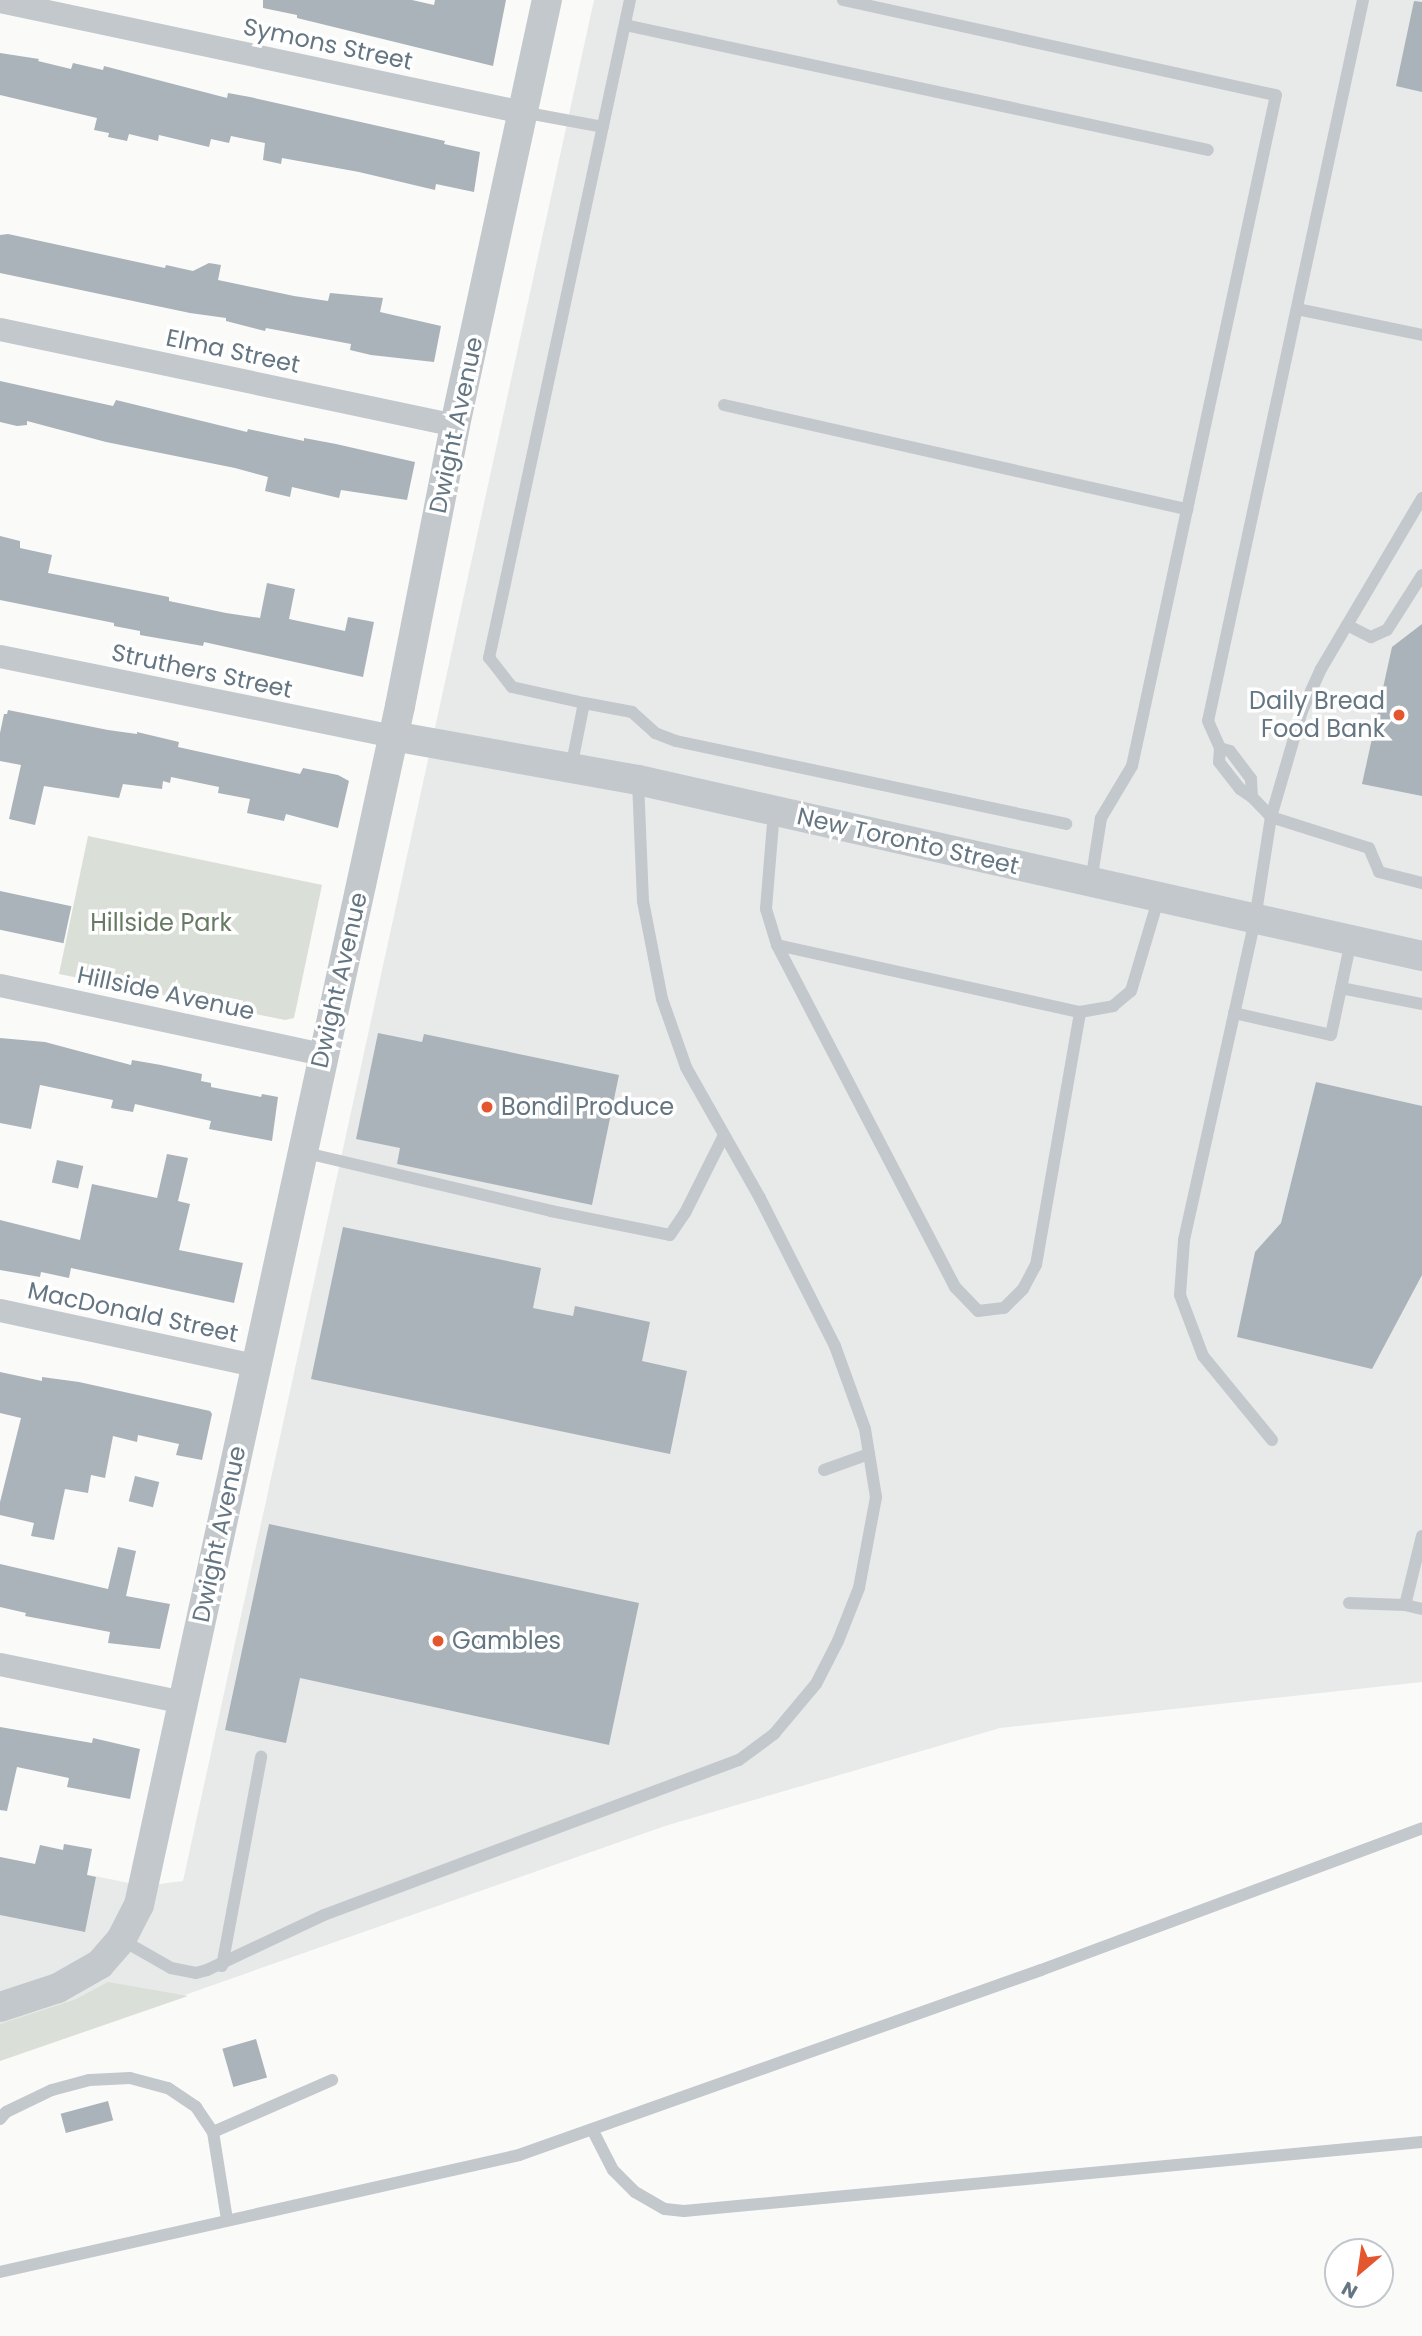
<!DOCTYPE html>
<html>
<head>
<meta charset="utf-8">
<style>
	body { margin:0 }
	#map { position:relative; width:1422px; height:2336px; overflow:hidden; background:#fafaf8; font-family:Poppins,sans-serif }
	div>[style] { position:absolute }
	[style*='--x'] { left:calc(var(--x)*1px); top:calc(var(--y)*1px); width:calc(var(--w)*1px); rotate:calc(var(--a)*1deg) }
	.built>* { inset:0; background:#e8e9e9 }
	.green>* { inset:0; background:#dadfd7 }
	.building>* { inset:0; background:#aab3b9; transform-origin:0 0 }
	.service>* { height:12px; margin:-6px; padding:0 6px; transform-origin:6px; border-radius:6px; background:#c3c8cc }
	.minor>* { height:23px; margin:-11.5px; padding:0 11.5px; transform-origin:11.5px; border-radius:11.5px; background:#c3c8cc }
	.tertiary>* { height:30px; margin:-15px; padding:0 15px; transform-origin:15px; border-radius:15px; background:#c3c8cc }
	.dots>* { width:19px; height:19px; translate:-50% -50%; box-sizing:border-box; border:4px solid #fff; border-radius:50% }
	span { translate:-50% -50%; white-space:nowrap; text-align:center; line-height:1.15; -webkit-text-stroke:7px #fff; paint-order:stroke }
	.street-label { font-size:24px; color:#657683 }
	.poi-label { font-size:24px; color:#657683 }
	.right { translate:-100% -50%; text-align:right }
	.left { translate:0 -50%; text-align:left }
	.park-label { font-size:24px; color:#687a64 }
	.north { position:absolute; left:1324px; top:2238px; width:70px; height:70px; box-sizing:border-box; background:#fff; border:2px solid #c1c8cd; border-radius:50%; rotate:209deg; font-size:19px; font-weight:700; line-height:28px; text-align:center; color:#657683 }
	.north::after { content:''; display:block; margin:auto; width:24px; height:32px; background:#e4572e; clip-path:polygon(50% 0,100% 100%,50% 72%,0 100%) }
</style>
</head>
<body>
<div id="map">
	<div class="built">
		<i style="clip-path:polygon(594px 0,1422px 0,1422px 1682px,1000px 1728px,665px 1826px,0 2060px,0 1857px,144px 1886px,183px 1881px)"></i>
	</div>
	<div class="green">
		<i style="clip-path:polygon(88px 836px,322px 885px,294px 1018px,285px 1020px,59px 974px)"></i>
		<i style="clip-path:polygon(108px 1982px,188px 1996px,0 2061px,0 2024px,74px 2000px)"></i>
	</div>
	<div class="building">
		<i style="clip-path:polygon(263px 0,412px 0,434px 5px,435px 0,506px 0,493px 66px,297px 18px,297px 15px,263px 8px)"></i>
		<i style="clip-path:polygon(1414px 1px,1422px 2px,1422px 92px,1396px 86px)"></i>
		<i style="clip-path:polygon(0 53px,39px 59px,38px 61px,71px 69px,73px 63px,103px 70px,104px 66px,227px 98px,228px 93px,250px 97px,445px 141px,444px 144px,480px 152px,474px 192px,436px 184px,435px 190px,359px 172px,282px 158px,281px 164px,263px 160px,265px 143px,231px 136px,229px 143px,211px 139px,209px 147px,159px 135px,158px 141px,129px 134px,127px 141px,108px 137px,109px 133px,94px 130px,97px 118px,0 95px)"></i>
		<i style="clip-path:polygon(8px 234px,165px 268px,166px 265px,193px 271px,209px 263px,221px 265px,218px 280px,294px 296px,328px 301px,330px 293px,383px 298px,380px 312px,441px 326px,434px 362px,371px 355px,350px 350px,351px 344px,266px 328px,265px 331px,226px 321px,226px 318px,190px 313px,0 273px,0 235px)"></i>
		<i style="clip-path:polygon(0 381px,113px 406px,116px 400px,247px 432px,248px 429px,304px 441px,304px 438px,336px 444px,415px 462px,407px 500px,341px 490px,339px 498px,292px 487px,290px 497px,265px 491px,268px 477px,235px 468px,106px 442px,27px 421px,27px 425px,17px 426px,0 422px)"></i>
		<i style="clip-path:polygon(0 536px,20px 541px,20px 548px,52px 555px,48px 573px,169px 597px,169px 601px,226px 613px,260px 618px,267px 583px,295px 589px,289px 619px,345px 631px,348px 617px,374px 622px,363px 677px,204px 642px,203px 646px,140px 635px,140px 631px,114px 626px,114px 623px,0 600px)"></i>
		<i style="clip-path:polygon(1422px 624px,1422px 796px,1362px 784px,1392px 647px)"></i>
		<i style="clip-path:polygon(8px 710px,108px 730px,137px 734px,137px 732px,179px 742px,178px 747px,300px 774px,303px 768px,338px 775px,349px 781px,338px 828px,286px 814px,284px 821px,247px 813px,250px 799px,218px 793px,219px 787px,171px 777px,170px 783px,163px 781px,162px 789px,123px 784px,119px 798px,44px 786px,35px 825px,9px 819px,21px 765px,0 761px,0 733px,4px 714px,7px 714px)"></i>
		<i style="left:0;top:891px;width:73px;height:38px;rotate:12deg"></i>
		<i style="clip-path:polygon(378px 1033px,422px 1042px,424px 1034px,619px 1075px,592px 1205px,397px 1164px,400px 1148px,356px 1139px)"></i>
		<i style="clip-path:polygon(0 1038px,45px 1042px,131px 1065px,132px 1060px,161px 1065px,202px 1074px,201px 1081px,211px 1083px,211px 1087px,261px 1097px,262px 1094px,278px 1097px,272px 1141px,209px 1129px,211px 1121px,135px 1104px,133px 1112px,111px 1108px,113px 1100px,40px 1085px,31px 1129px,0 1123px)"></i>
		<i style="clip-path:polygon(1316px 1082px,1422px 1106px,1422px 1275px,1372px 1369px,1237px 1337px,1255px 1252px,1281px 1223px)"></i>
		<i style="clip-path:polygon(167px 1154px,188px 1158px,178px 1201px,190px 1204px,179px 1250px,243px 1263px,234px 1303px,71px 1268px,69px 1278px,41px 1272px,40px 1277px,0 1270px,0 1220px,80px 1240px,92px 1184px,157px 1198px)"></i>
		<i style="left:57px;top:1160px;width:27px;height:23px;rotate:13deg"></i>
		<i style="clip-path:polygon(343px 1227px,541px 1268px,533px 1308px,573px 1316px,575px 1306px,650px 1322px,642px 1361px,687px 1371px,670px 1454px,311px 1379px)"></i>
		<i style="clip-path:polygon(0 1372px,42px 1381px,42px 1377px,79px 1382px,210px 1411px,212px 1414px,202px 1460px,176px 1455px,179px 1444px,138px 1435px,137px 1442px,113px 1436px,105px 1478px,91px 1475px,88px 1493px,65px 1489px,54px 1540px,31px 1536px,34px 1523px,0 1515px,0 1502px,21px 1418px,0 1413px)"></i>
		<i style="left:135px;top:1476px;width:25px;height:26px;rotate:14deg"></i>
		<i style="clip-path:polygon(269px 1524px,639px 1603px,609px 1745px,300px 1678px,286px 1743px,225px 1730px)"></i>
		<i style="clip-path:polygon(118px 1547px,136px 1551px,126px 1596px,170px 1604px,160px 1649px,108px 1643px,110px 1632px,25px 1616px,26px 1613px,0 1607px,0 1564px,108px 1589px)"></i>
		<i style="clip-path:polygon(0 1727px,92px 1743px,93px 1738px,140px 1749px,130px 1799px,67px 1787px,69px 1778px,17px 1767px,7px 1811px,0 1810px)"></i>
		<i style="clip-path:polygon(64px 1844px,92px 1849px,87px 1875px,96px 1877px,85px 1932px,0 1915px,0 1857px,35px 1864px,40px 1845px,63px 1850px)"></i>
		<i style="left:256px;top:2039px;width:40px;height:35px;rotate:74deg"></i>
		<i style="left:108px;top:2101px;width:20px;height:49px;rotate:75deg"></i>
	</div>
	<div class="service">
		<i style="--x:843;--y:0;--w:443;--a:12.4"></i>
		<i style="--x:1276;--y:95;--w:686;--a:102.11"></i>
		<i style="--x:1132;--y:766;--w:61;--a:120.8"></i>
		<i style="--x:1101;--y:818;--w:65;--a:98.9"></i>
		<i style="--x:1363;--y:0;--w:737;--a:102.13"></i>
		<i style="--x:1208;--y:721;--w:30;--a:66"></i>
		<i style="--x:1220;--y:748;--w:14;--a:94"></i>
		<i style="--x:1219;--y:762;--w:34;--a:52"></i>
		<i style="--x:1240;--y:789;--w:14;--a:34"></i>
		<i style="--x:1252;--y:797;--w:28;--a:46"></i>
		<i style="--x:1271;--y:817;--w:103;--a:17.6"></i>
		<i style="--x:1369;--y:848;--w:26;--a:67"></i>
		<i style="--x:1379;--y:872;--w:44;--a:14.3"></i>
		<i style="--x:625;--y:25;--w:596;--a:12.1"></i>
		<i style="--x:522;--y:112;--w:82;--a:10.5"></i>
		<i style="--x:1297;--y:309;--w:128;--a:11.7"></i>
		<i style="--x:724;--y:405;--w:475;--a:12.7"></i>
		<i style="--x:1347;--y:625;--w:27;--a:27"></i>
		<i style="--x:1371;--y:637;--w:17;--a:-24"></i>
		<i style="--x:1387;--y:630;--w:65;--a:-57.5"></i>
		<i style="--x:584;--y:703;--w:49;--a:10.6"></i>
		<i style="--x:632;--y:712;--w:31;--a:42"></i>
		<i style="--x:655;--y:733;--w:22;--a:21"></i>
		<i style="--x:676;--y:741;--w:399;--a:12"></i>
		<i style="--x:1220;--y:748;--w:10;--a:17"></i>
		<i style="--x:1230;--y:751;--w:35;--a:53"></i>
		<i style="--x:1251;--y:779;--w:18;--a:87"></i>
		<i style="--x:571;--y:768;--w:66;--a:-78.7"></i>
		<i style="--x:584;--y:703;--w:74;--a:-167.5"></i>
		<i style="--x:512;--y:687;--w:37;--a:-128"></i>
		<i style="--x:489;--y:658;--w:673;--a:-77.91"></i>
		<i style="--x:774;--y:811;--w:98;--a:94.7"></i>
		<i style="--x:766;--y:909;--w:38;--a:73"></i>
		<i style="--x:777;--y:945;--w:310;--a:12.5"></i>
		<i style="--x:1080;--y:1012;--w:34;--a:-10"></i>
		<i style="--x:1113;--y:1006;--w:23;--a:-40"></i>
		<i style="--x:1131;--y:991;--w:98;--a:-73.4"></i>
		<i style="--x:777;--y:945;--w:386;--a:62.5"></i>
		<i style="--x:955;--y:1287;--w:33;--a:46"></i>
		<i style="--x:978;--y:1311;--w:26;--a:-7"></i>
		<i style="--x:1004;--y:1308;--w:27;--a:-45"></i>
		<i style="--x:1023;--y:1289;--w:27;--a:-62"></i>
		<i style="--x:1036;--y:1265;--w:257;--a:-80.1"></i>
		<i style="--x:1341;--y:988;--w:83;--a:11.2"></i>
		<i style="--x:1234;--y:1013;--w:99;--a:12.8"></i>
		<i style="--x:1331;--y:1035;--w:96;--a:-78"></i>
		<i style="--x:302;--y:1152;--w:256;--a:13.3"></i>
		<i style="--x:551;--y:1211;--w:121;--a:11.4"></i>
		<i style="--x:670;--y:1235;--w:27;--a:-56"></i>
		<i style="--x:685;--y:1213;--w:87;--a:-63.4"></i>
		<i style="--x:1272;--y:1440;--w:109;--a:-129.4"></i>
		<i style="--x:1203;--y:1356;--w:65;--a:-110.7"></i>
		<i style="--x:1180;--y:1295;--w:55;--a:-85.8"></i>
		<i style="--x:1184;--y:1240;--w:329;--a:-77.5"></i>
		<i style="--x:1255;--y:919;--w:103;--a:-81.1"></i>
		<i style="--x:1271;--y:817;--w:110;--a:-73.7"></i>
		<i style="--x:1302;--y:711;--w:46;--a:-65.7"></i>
		<i style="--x:1321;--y:669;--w:199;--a:-59.4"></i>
		<i style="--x:824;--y:1470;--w:48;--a:-19.6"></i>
		<i style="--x:1422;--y:1536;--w:71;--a:103.8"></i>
		<i style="--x:1405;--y:1605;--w:17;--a:13"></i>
		<i style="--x:1349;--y:1603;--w:56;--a:2"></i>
		<i style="--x:122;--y:1940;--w:56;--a:29.7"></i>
		<i style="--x:171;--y:1968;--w:25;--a:11"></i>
		<i style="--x:196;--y:1973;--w:11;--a:-15"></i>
		<i style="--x:207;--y:1970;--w:129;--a:-25.2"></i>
		<i style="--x:324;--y:1915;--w:443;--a:-20.5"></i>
		<i style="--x:739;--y:1760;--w:44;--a:-36.6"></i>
		<i style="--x:774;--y:1734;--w:65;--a:-50"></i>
		<i style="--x:816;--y:1684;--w:48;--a:-62.9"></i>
		<i style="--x:838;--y:1641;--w:57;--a:-68.4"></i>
		<i style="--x:859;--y:1588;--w:93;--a:-79.4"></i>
		<i style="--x:876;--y:1497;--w:69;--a:-99.2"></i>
		<i style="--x:865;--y:1429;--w:88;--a:-109.9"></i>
		<i style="--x:835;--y:1346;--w:166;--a:-116.9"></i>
		<i style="--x:760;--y:1198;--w:150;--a:-119.5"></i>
		<i style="--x:686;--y:1067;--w:72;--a:-109.4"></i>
		<i style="--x:662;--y:999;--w:100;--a:-101"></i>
		<i style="--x:643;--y:901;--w:120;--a:-92.4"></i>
		<i style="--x:222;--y:1966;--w:213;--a:-79.4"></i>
		<i style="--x:0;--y:2119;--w:9;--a:-49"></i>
		<i style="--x:6;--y:2112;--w:51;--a:-25.6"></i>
		<i style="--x:52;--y:2090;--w:39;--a:-15"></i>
		<i style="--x:90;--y:2080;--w:40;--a:-2.9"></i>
		<i style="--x:130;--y:2078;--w:39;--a:15"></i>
		<i style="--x:168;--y:2088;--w:34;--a:34"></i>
		<i style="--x:196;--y:2107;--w:30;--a:56"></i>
		<i style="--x:213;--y:2132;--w:88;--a:80.9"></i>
		<i style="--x:593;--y:2131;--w:44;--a:62.9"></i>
		<i style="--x:613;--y:2170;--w:31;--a:45"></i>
		<i style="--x:635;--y:2192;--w:34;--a:30"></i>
		<i style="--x:665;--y:2209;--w:19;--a:6"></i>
		<i style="--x:684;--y:2211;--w:741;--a:-5.34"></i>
		<i style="--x:213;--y:2132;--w:130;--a:-23.6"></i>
		<i style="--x:0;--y:2272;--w:532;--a:-12.7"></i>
		<i style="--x:519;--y:2155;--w:554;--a:-19.51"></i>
		<i style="--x:1041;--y:1970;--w:407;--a:-20.4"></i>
	</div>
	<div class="minor">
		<i style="--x:0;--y:1;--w:534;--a:12"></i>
		<i style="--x:0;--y:329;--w:465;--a:11.9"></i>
		<i style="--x:0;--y:656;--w:401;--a:11.5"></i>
		<i style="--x:0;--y:985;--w:329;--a:12.1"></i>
		<i style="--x:0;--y:1310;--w:261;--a:12.2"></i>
		<i style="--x:0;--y:1664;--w:187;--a:11.7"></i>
	</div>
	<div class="tertiary">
		<i style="--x:393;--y:736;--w:249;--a:10.2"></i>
		<i style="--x:638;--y:780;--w:804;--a:12.65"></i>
		<i style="--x:0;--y:2007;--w:61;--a:-18.1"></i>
		<i style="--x:58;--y:1988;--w:48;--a:-29.7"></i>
		<i style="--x:100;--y:1964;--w:32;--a:-49"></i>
		<i style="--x:121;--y:1940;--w:39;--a:-63"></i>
		<i style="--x:139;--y:1905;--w:1227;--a:-77.72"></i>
		<i style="--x:400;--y:706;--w:286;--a:-78.9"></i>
		<i style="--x:455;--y:425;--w:435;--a:-77.8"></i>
	</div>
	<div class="dots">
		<i style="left:1399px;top:715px;background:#e4572e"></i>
		<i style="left:487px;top:1107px;background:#e4572e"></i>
		<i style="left:438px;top:1641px;background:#e4572e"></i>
	</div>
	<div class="street-label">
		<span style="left:328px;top:44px;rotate:12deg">Symons Street</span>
		<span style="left:233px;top:351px;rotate:12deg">Elma Street</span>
		<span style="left:456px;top:425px;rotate:-78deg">Dwight Avenue</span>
		<span style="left:202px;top:671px;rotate:12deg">Struthers Street</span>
		<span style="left:908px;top:841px;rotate:13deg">New Toronto Street</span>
		<span style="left:339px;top:980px;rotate:-77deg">Dwight Avenue</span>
		<span style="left:166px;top:993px;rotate:12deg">Hillside Avenue</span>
		<span style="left:133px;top:1312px;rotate:12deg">MacDonald Street</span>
		<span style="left:219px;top:1534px;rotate:-78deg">Dwight Avenue</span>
	</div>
	<div class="poi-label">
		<span class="right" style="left:1385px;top:715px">Daily Bread<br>Food Bank</span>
		<span class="left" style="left:501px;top:1107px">Bondi Produce</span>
		<span class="left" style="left:452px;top:1641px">Gambles</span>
	</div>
	<div class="park-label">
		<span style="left:161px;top:923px">Hillside Park</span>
	</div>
	<div class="north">N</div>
</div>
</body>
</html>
